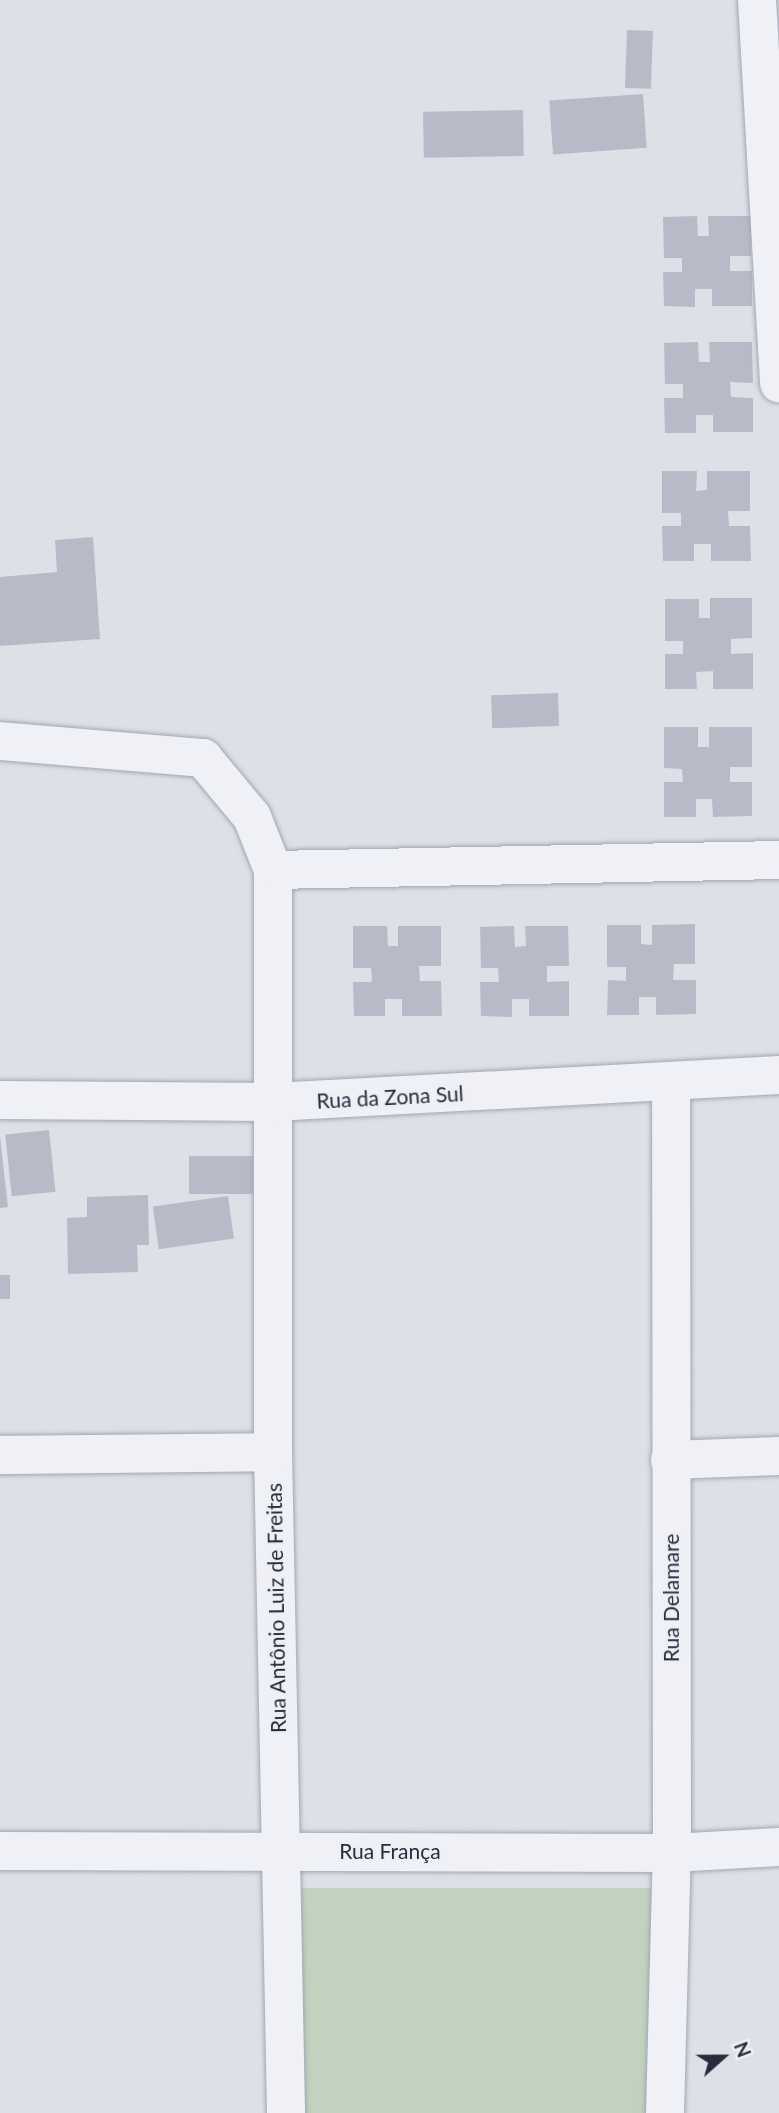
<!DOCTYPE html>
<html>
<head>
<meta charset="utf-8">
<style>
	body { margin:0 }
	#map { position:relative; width:779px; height:2113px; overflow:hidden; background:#dee0e8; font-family:Lato,sans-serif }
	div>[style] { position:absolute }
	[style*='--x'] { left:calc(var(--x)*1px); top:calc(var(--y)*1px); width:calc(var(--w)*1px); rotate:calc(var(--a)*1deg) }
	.green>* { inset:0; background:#c1d2bf; transform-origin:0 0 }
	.building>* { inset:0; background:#b8bbc7; transform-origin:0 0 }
	.roads { filter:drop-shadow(0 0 2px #a3a6b2) drop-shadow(0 0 2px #a3a6b2) }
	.minor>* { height:38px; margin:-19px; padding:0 19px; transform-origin:19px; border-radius:19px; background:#f0f1f6 }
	span { translate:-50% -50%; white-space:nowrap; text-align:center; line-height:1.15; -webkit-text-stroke:5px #edeff5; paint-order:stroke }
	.street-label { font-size:21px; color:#272c3e }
	.north { position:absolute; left:688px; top:2022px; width:70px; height:70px; -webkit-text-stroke:5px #edeff5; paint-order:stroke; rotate:69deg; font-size:19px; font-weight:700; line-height:28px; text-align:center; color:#272c3e }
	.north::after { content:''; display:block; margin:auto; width:24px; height:32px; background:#272c3e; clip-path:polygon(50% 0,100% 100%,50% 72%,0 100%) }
</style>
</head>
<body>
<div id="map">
	<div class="green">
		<i style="left:299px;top:1888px;width:357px;height:225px"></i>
	</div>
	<div class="building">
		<i style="left:627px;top:30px;width:26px;height:58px;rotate:2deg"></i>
		<i style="left:643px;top:94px;width:54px;height:94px;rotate:86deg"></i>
		<i style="left:523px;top:110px;width:46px;height:100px;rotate:89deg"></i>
		<i style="clip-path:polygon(697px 216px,698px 236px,709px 236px,708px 216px,751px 216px,751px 256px,730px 256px,730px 271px,752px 271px,752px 306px,712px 306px,712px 289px,695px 289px,695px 307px,664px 306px,663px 272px,682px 272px,682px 258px,664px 258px,663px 217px)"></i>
		<i style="clip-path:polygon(698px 342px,699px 362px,710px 362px,709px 342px,752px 342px,753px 383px,730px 382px,731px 397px,753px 398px,753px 432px,713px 432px,713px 415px,696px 415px,696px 433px,665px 433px,664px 398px,683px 398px,683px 384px,665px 384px,664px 343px)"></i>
		<i style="clip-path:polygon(662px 471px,697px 471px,696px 491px,707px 490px,707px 471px,750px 471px,750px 511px,728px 511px,729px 526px,750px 526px,751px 561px,711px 561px,711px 544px,694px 544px,694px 561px,663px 561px,662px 526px,681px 526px,681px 513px,662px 513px)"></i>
		<i style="clip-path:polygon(93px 537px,100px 639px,0 646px,0 577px,57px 572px,55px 540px)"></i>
		<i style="clip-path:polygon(710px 598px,752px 598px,752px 638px,731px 639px,731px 654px,753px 653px,753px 689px,713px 689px,713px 671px,696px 672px,697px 689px,665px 689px,665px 654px,683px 654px,683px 641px,665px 641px,665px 599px,699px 599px,699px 618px,710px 618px)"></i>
		<i style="left:558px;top:693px;width:33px;height:67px;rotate:88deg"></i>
		<i style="clip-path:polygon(664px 727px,698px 727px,698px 747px,709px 747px,709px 727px,752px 727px,752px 767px,730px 767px,730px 782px,752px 782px,752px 816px,713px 817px,712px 799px,696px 799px,696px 817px,664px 817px,664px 782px,683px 782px,682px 769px,664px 768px)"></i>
		<i style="clip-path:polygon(695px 924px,695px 964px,674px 964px,673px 980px,696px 980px,696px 1014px,656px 1015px,656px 997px,639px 997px,639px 1015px,607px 1015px,608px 980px,626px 981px,626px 967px,607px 967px,607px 925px,641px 925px,641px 944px,652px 945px,652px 925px)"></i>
		<i style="clip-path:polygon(353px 926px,387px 926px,388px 946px,398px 946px,398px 926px,441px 926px,441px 966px,419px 966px,420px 981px,441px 981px,442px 1016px,402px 1016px,402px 999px,385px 999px,385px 1016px,354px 1016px,353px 982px,372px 982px,371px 968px,353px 968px)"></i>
		<i style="clip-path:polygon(514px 926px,515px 947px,526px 946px,525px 926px,568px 926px,569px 966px,547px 966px,547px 982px,569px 981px,569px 1016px,529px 1016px,529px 999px,512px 999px,512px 1017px,481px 1016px,480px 982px,499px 982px,498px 968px,481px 968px,480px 927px)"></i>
		<i style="left:49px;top:1130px;width:62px;height:44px;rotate:84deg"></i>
		<i style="clip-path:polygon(0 1136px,8px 1207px,0 1208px)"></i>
		<i style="left:189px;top:1156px;width:64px;height:38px"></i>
		<i style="clip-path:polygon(148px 1195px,149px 1245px,137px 1245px,138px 1272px,68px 1274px,67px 1218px,87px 1217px,87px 1197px)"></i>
		<i style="left:228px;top:1196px;width:43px;height:76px;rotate:82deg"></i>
		<i style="left:0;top:1275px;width:10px;height:24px"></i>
	</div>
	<div class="roads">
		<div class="minor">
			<i style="--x:757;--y:0;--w:384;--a:86.7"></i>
			<i style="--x:0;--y:741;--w:204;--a:4.8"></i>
			<i style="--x:203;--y:758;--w:77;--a:50.3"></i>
			<i style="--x:252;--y:817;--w:57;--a:68.4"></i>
			<i style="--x:273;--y:870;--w:582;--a:90"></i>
			<i style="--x:273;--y:1452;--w:661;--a:88.87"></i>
			<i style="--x:273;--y:870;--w:506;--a:-1.13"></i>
			<i style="--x:0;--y:1100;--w:273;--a:0.4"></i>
			<i style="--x:273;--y:1102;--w:507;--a:-3.05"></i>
			<i style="--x:0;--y:1455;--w:273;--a:-0.6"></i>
			<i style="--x:670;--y:1460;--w:109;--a:-2.1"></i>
			<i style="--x:0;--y:1851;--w:672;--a:0.17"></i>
			<i style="--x:672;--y:1853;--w:107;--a:-3.2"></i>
			<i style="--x:665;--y:2113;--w:260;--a:-88.5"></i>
			<i style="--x:672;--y:1853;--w:770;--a:-90.07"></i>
		</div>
	</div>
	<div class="street-label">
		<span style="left:390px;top:1097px;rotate:-3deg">Rua da Zona Sul</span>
		<span style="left:671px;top:1598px;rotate:-90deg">Rua Delamare</span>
		<span style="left:276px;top:1608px;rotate:-91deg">Rua Antônio Luiz de Freitas</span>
		<span style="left:390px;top:1851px">Rua França</span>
	</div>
	<div class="north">N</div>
</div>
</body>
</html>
